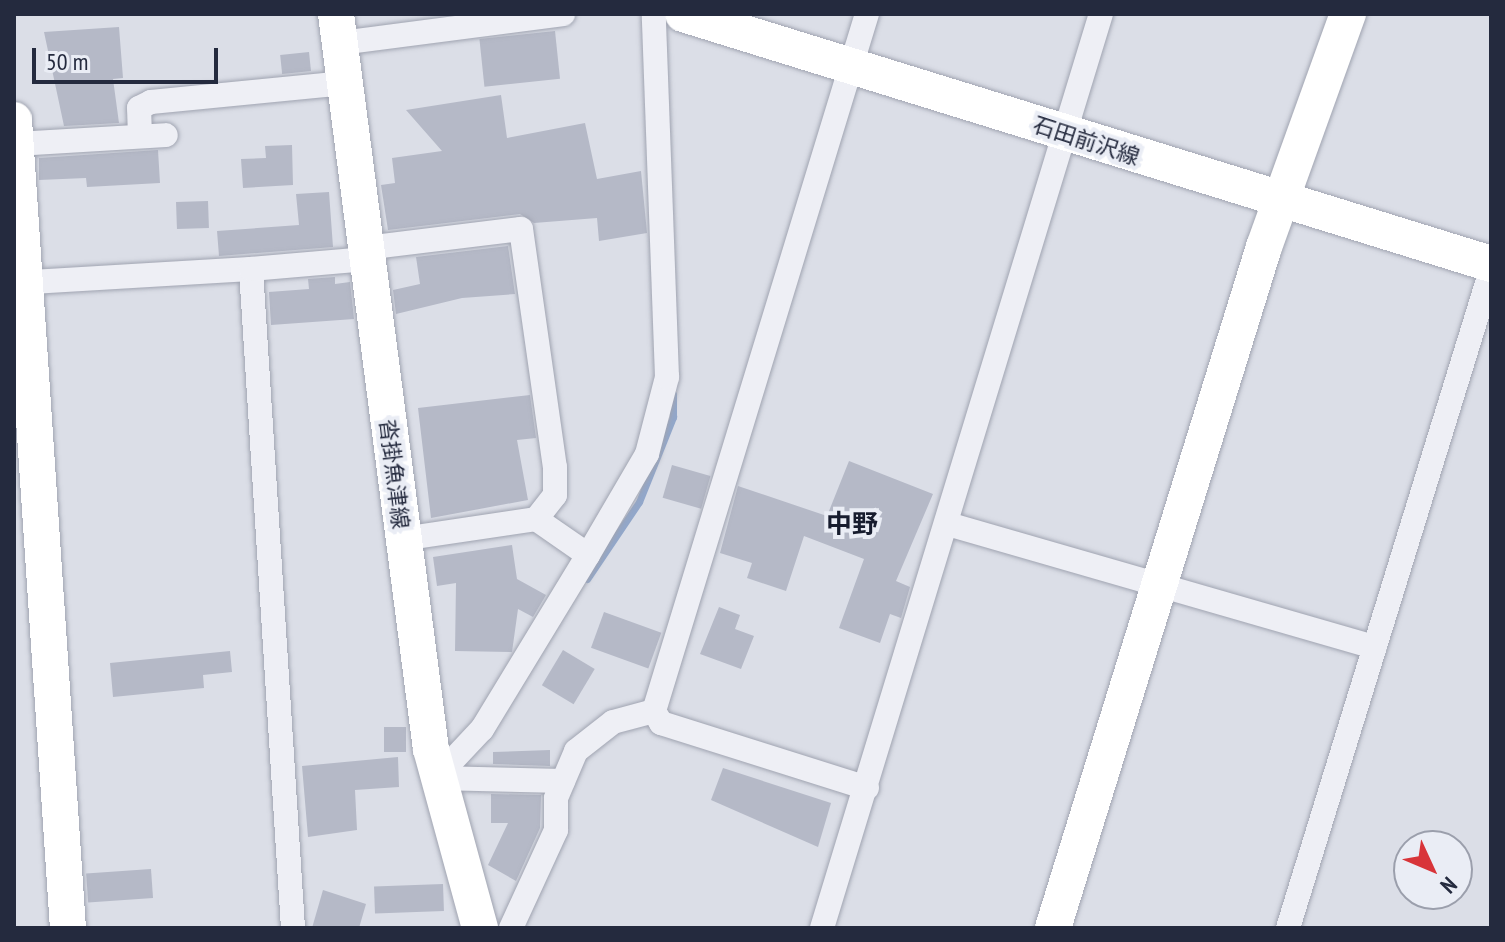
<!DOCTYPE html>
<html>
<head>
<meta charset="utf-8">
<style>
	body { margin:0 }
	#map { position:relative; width:1505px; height:942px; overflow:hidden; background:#dbdee7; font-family:"PT Sans Narrow","Noto Sans JP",sans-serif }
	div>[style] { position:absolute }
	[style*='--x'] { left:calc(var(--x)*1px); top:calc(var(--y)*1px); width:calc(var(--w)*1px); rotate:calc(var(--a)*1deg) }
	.stream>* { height:7px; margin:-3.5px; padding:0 3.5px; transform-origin:3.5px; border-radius:3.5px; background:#92a7ca }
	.building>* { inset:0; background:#b5b9c7; transform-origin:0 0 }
	.roads { filter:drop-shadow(0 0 2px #a0a4b1) drop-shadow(0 0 2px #a0a4b1) }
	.street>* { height:24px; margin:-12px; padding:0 12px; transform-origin:12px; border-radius:12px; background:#eeeff5 }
	.secondary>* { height:36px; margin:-18px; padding:0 18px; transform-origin:18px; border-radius:18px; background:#fff }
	span { translate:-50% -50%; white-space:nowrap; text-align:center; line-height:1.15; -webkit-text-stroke:8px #eaedf5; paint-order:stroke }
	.street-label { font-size:22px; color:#242a3e }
	.quarter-label { font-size:26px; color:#171c2e; font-weight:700 }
	.frame { position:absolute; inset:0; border:16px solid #242a3e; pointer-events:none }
	.north { position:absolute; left:1393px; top:830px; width:80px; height:80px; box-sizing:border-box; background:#eaedf5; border:2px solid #9b9fac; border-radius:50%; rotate:134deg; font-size:22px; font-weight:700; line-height:32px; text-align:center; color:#242a3e }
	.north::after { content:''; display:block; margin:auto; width:28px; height:36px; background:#d83439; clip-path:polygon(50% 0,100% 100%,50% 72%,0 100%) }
	.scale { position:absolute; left:32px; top:48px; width:186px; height:36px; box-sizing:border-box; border:4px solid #242a3e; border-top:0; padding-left:10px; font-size:24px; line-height:28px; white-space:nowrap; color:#242a3e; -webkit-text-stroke:6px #eaedf5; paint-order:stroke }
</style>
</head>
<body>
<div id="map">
	<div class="stream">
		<i style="--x:587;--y:579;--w:93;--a:-56"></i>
		<i style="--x:639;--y:502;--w:92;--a:-68.2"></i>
		<i style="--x:673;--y:417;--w:23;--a:-90"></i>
	</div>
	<div class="building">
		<i style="clip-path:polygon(119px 27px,123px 78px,113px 79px,119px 123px,64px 126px,44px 32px)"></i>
		<i style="left:555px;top:31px;width:48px;height:76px;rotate:84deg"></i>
		<i style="left:309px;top:52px;width:19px;height:29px;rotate:84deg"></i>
		<i style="clip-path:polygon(501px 95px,507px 138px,585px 123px,597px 179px,641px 171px,647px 233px,599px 241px,597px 218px,534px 223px,520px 214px,388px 230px,381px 185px,395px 183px,392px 158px,442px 151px,406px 110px)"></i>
		<i style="clip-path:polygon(292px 145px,293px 185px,243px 188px,241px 159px,266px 158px,265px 146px)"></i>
		<i style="clip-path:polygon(158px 150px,160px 183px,87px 187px,86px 178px,39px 180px,39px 158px)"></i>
		<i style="clip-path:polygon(329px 192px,333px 247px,219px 256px,217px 231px,299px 225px,296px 194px)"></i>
		<i style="left:208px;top:201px;width:27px;height:32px;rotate:88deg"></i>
		<i style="clip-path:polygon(508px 246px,515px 294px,462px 298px,396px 314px,393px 290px,420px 284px,416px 257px)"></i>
		<i style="clip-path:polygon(335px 277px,335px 284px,350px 282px,354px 319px,271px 325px,269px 292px,309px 289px,308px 279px)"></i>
		<i style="clip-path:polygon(530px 395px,536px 438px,517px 440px,528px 500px,431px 518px,418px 408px)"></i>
		<i style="clip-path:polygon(849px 461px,933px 494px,896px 581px,910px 587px,901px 618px,890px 614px,880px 643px,839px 628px,864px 559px,804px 536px,786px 591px,747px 578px,752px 563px,720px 553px,738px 486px,827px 516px)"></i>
		<i style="left:672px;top:465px;width:40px;height:34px;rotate:16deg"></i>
		<i style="clip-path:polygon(512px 545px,517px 579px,546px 595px,533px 617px,518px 609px,512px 652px,455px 651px,456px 583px,437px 586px,433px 557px)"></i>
		<i style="clip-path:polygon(719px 607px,740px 615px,735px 629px,754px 636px,741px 669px,700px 654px)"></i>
		<i style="left:604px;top:612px;width:61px;height:38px;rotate:20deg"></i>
		<i style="left:563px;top:650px;width:37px;height:41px;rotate:31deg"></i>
		<i style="clip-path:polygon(230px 651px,232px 672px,203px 675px,204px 688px,113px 697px,110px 663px)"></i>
		<i style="left:384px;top:727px;width:22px;height:25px"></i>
		<i style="clip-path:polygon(550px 750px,550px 766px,493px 764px,493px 752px)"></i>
		<i style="clip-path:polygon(398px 757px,399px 787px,355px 790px,357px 830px,308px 837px,302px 766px)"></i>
		<i style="clip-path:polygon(723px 768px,831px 803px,818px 847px,711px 800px)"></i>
		<i style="clip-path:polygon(491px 794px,541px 795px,540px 828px,516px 881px,488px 865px,508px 823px,491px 823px)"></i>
		<i style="left:151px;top:869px;width:29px;height:65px;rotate:86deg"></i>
		<i style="left:443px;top:884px;width:27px;height:69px;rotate:88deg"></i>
		<i style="clip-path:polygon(323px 890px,366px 904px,359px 928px,312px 928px)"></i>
	</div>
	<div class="roads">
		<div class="street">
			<i style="--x:340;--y:43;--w:225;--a:-7.4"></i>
			<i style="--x:140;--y:136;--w:28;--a:-92"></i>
			<i style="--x:139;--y:108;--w:13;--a:-27"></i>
			<i style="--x:151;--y:102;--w:195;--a:-5.6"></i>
			<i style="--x:16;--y:144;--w:150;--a:-3.4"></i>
			<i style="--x:366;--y:248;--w:156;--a:-7"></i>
			<i style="--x:521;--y:229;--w:240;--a:81.9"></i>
			<i style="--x:555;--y:467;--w:28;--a:90"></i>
			<i style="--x:555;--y:495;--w:31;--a:128"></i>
			<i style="--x:14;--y:283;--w:237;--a:-3.4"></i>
			<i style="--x:948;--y:524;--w:444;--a:16.1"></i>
			<i style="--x:402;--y:539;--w:135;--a:-8.5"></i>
			<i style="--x:536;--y:519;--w:63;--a:34.7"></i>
			<i style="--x:588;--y:555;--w:204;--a:121.3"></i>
			<i style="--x:482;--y:729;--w:67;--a:133.2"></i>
			<i style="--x:588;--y:555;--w:117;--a:-59.7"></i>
			<i style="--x:647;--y:454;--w:80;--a:-75.4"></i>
			<i style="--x:667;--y:377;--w:363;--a:-92.1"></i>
			<i style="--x:654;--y:711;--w:14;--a:60"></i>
			<i style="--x:661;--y:723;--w:216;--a:17.5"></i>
			<i style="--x:436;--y:778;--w:127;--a:1.4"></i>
			<i style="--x:293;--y:928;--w:660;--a:-93.65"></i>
			<i style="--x:251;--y:269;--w:116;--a:-4.9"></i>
			<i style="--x:511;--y:928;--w:108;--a:-65.3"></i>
			<i style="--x:556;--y:830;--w:32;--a:-90"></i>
			<i style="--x:556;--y:798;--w:51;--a:-66.9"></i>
			<i style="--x:576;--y:751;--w:47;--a:-38.1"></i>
			<i style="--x:613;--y:722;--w:42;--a:-15"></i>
			<i style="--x:654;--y:711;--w:729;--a:-73.01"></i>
			<i style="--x:822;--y:928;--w:956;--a:-73.03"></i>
			<i style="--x:1288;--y:928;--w:689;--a:-72.85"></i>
		</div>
		<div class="secondary">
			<i style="--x:336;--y:14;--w:741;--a:82.64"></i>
			<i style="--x:431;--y:749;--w:186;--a:74.7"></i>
			<i style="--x:683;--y:14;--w:846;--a:17.19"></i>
			<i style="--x:14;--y:120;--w:810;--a:86.18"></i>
			<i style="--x:1053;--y:928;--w:713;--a:-72.79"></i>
			<i style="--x:1264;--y:247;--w:248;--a:-70.2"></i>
		</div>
	</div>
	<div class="street-label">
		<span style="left:1086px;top:141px;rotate:18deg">石田前沢線</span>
		<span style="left:394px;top:474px;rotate:83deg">沓掛魚津線</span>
	</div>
	<div class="quarter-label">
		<span style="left:852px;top:524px">中野</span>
	</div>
	<div class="frame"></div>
	<div class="north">N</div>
	<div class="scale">50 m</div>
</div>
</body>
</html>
